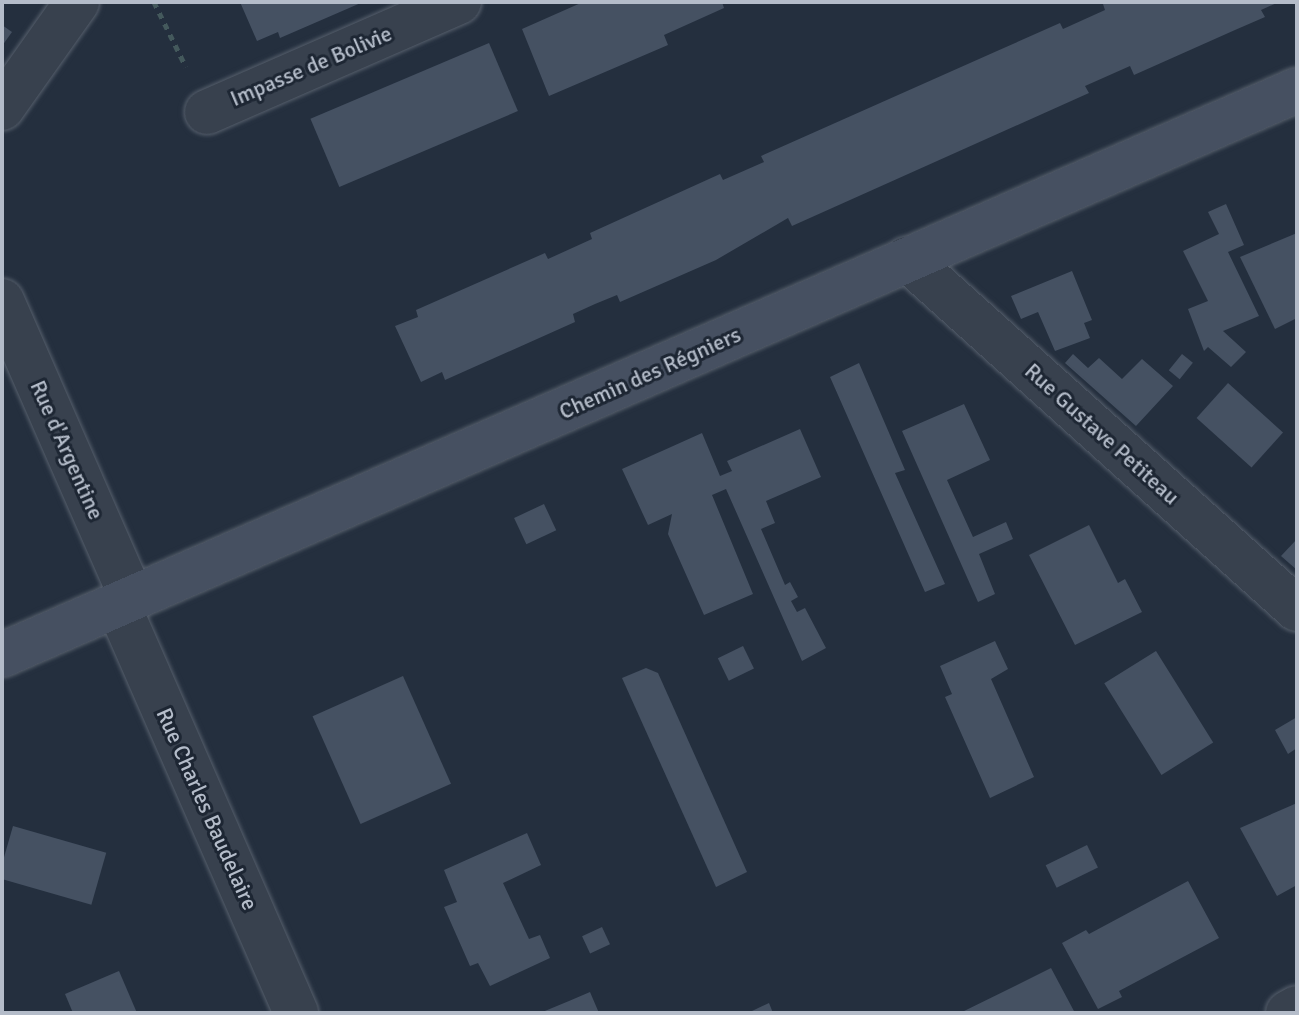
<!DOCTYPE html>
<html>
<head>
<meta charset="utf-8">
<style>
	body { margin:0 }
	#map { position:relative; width:1299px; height:1015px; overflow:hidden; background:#242f3e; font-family:Signika,sans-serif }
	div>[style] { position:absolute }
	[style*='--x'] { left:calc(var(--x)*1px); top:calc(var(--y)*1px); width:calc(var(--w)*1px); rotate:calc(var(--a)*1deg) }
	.building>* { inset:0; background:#455162; transform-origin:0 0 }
	.path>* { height:5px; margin-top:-2.5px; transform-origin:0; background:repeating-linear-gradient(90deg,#44595c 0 6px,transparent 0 12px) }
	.roads { filter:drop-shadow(0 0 2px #565f6c) drop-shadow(0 0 2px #565f6c) }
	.minor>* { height:44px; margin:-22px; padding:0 22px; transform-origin:22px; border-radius:22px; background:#38414e }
	.secondary>* { height:44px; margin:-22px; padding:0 22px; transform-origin:22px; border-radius:22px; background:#465061 }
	span { translate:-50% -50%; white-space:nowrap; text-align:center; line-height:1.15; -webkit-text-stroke:6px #1d2633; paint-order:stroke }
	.street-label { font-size:22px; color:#b4bcc9 }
	.frame { position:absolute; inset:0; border:4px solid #b4bcc9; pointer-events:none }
</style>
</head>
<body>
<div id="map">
	<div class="building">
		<i style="clip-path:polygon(240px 2px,363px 2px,280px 38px,278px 32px,257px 41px)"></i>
		<i style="clip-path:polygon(583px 2px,722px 2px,724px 8px,664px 35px,668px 45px,549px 96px,522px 29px)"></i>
		<i style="clip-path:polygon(1108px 2px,1279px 2px,1261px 10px,1265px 17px,1235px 30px,1134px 75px,1130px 66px,1085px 86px,1089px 93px,792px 226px,788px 218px,716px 260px,620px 302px,617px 295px,595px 304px,573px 314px,575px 322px,445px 380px,442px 372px,421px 382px,395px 326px,418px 317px,416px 310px,545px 253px,548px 259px,592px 239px,590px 233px,720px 174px,723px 180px,764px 162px,761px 156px,997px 51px,1060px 23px,1063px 29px,1105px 10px,1103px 4px)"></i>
		<i style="clip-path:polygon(2px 25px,12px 32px,2px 46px)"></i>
		<i style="left:489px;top:43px;width:74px;height:194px;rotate:67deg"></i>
		<i style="clip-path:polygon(1226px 204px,1244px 245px,1228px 252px,1259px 316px,1223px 331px,1246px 352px,1231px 367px,1208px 347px,1204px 351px,1188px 309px,1208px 301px,1183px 251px,1219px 234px,1208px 212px)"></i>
		<i style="clip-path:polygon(1297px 233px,1297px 318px,1275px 329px,1240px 257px)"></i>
		<i style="clip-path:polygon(1072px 271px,1092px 320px,1084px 323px,1090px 338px,1055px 351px,1038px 312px,1021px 319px,1011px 296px)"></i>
		<i style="clip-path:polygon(1073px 354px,1088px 368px,1099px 358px,1122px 379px,1142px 359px,1173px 386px,1136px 426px,1065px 363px)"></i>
		<i style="left:1182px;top:354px;width:14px;height:21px;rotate:39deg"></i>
		<i style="clip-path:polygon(859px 363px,905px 470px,895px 473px,945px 584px,925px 592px,830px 377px)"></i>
		<i style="left:1228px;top:383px;width:74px;height:47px;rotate:42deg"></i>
		<i style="clip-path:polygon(964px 404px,990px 460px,947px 480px,973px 537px,1006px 522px,1013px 539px,979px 554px,995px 594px,978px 602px,902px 431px)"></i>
		<i style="clip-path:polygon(800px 429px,821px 477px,766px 501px,775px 523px,761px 529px,785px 585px,790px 582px,798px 597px,791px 601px,797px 612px,805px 608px,826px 648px,802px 661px,726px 489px,712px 495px,753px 594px,704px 615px,668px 534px,672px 514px,648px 525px,622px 469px,702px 433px,720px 476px,732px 471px,727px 461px)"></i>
		<i style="left:544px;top:504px;width:29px;height:33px;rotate:65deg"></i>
		<i style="clip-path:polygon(1089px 525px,1118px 583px,1125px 579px,1142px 612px,1075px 645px,1029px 555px)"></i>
		<i style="clip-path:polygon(1297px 539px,1297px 570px,1281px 556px)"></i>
		<i style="clip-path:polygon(995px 641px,1008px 669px,991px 679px,1034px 777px,990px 798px,945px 697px,952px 694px,940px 666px)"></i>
		<i style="left:743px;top:646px;width:25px;height:28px;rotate:64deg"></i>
		<i style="left:1156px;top:651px;width:108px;height:61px;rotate:58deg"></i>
		<i style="clip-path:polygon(646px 668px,658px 673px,747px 872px,716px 887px,622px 678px)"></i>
		<i style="left:403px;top:676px;width:118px;height:99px;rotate:66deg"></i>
		<i style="clip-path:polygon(1297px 717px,1297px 748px,1288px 754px,1275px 730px)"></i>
		<i style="clip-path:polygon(1297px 803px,1297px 885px,1277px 896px,1240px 828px)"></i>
		<i style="left:13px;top:826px;width:97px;height:54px;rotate:16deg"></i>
		<i style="clip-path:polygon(527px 833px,541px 865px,503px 883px,529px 939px,540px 935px,550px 958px,490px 986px,478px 963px,470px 966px,444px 907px,457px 902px,444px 870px)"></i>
		<i style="left:1087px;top:845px;width:25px;height:46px;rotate:64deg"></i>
		<i style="clip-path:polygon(1188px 881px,1219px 938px,1119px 991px,1122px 997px,1098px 1009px,1062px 943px,1086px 930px,1089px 934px)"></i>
		<i style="left:602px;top:927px;width:19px;height:22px;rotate:65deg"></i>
		<i style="clip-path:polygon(1051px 968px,1075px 1013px,960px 1013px,1015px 986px)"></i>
		<i style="clip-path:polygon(119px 971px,137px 1013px,73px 1013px,65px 994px)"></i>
		<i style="clip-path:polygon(590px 992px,599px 1013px,540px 1013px,569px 1001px)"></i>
		<i style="clip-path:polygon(769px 1003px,773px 1013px,753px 1013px,752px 1011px)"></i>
	</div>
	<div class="path">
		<i style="--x:154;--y:2;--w:72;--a:63.8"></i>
	</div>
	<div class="roads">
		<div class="minor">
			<i style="--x:2;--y:108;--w:130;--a:-54.7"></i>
			<i style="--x:207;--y:112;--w:275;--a:-23.6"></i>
			<i style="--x:907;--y:259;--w:524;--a:41.91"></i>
			<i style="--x:2;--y:301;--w:324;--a:66.4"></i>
			<i style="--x:118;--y:605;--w:445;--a:66.4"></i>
			<i style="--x:1288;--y:1013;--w:10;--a:-29"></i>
		</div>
		<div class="secondary">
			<i style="--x:2;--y:655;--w:1413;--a:-23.57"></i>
		</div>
	</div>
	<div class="street-label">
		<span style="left:311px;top:66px;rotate:-23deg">Impasse de Bolivie</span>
		<span style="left:650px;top:373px;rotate:-24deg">Chemin des Régniers</span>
		<span style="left:1102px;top:434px;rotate:42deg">Rue Gustave Petiteau</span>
		<span style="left:67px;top:450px;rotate:66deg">Rue d'Argentine</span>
		<span style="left:207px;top:809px;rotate:66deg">Rue Charles Baudelaire</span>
	</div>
	<div class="frame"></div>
</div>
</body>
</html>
